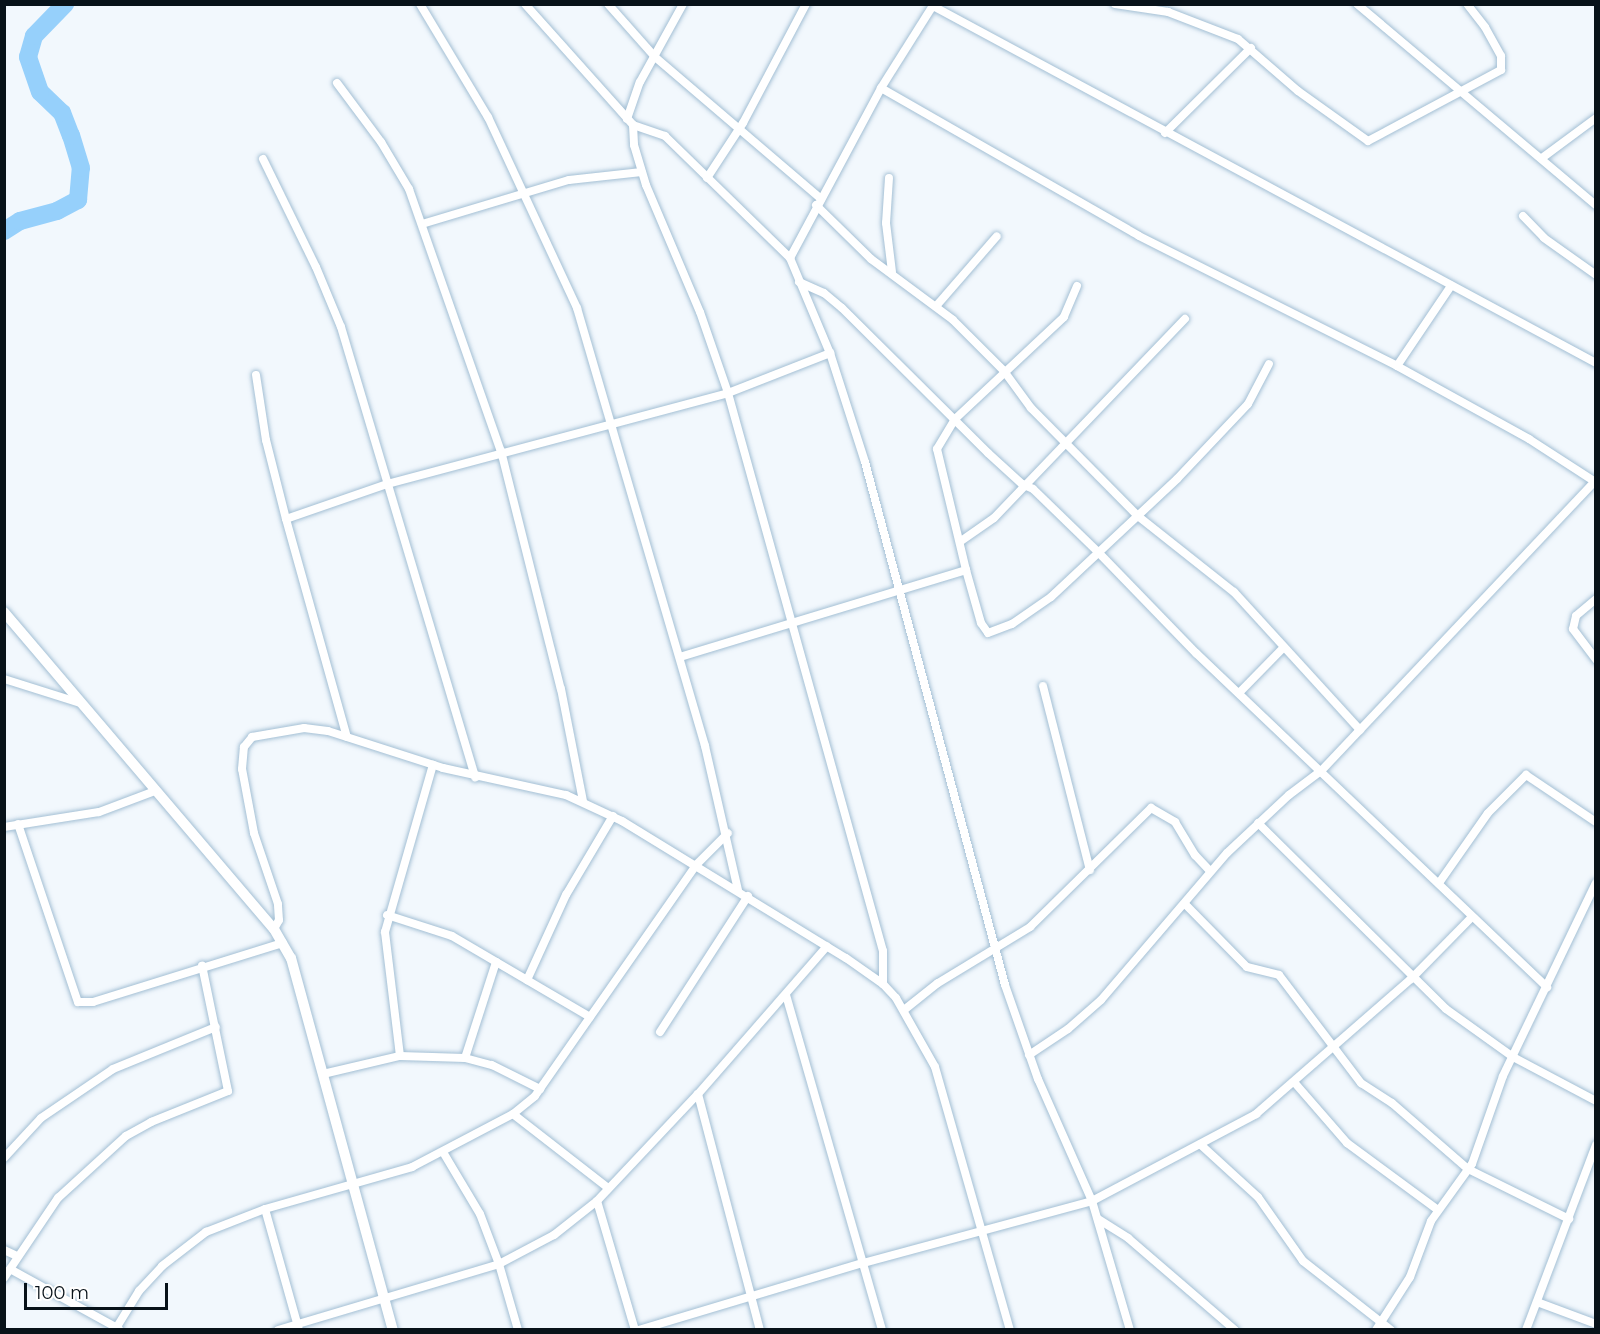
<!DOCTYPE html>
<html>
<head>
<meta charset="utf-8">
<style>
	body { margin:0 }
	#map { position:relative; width:1600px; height:1334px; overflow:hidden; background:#f2f8fd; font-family:Montserrat,sans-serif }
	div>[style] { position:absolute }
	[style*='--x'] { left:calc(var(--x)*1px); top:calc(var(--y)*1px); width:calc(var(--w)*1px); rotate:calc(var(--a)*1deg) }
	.river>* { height:18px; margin:-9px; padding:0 9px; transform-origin:9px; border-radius:9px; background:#96d0fb }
	.roads { filter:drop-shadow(0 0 2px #a3bfd4) drop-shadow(0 0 2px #a3bfd4) }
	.street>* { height:8px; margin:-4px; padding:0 4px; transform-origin:4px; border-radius:4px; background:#fff }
	.secondary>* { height:10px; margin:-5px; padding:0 5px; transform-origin:5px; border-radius:5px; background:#fff }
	span { translate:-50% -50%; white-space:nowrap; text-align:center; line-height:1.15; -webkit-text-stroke:4.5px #fff; paint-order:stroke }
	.frame { position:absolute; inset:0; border:6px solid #081219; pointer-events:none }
	.scale { position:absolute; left:24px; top:1283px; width:144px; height:27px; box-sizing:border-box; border:3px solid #081219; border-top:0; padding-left:8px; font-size:18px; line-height:21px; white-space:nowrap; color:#081219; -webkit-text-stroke:4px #fff; paint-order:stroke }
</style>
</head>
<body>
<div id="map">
	<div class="river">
		<i style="--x:4;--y:231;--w:19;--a:-32"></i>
		<i style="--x:20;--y:221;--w:38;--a:-15"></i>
		<i style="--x:57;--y:211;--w:24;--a:-28"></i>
		<i style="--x:78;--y:200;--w:32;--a:-85"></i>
		<i style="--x:81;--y:168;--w:34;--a:-107"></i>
		<i style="--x:71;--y:136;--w:25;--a:-111"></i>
		<i style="--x:62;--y:113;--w:30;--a:-136"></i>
		<i style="--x:40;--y:92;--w:37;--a:-109"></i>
		<i style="--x:28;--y:57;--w:22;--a:-74"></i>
		<i style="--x:34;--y:36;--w:45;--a:-45.9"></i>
	</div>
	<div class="roads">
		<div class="street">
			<i style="--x:420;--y:4;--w:132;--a:59"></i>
			<i style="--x:488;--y:117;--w:211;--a:65"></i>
			<i style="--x:577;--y:308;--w:456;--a:73.7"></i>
			<i style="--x:705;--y:746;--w:148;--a:77.1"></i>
			<i style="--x:525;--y:4;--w:162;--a:48.2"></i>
			<i style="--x:633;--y:125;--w:20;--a:87"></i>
			<i style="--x:634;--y:145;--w:42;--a:73.3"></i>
			<i style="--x:646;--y:185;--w:138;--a:67"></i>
			<i style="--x:700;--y:312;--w:86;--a:70.9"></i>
			<i style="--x:728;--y:393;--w:579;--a:74.48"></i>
			<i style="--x:883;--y:951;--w:33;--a:90"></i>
			<i style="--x:608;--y:4;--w:71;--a:48.4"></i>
			<i style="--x:655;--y:57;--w:217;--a:40.5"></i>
			<i style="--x:1115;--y:4;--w:54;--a:8.6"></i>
			<i style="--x:1168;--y:12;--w:75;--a:21.1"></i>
			<i style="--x:1238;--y:39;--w:79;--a:40.9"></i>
			<i style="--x:1298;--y:91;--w:86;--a:35.5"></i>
			<i style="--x:1368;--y:141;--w:151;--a:-28.1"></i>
			<i style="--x:1501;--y:70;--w:14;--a:-90"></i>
			<i style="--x:1501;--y:56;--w:33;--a:-119"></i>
			<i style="--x:1485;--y:27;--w:29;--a:-128"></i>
			<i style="--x:1357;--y:4;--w:312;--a:40.1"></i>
			<i style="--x:933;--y:6;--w:753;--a:28.3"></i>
			<i style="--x:337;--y:83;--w:74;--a:53.3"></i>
			<i style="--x:381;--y:142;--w:55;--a:59.2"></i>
			<i style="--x:409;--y:189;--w:278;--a:70.7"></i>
			<i style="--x:501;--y:451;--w:245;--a:75.9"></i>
			<i style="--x:561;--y:689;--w:114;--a:78.9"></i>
			<i style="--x:881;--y:88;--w:297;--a:29.8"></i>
			<i style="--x:1139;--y:236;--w:289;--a:26.7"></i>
			<i style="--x:1397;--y:366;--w:151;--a:28.9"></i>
			<i style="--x:1529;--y:439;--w:77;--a:32.9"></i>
			<i style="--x:627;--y:119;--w:39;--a:-71"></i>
			<i style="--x:640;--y:82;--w:89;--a:-61.1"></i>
			<i style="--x:633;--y:125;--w:34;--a:19"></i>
			<i style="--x:665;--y:136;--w:175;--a:44.3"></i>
			<i style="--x:790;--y:258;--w:103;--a:67.2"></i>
			<i style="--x:830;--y:353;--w:114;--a:72.2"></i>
			<i style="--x:865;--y:462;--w:541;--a:75.01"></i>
			<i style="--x:1005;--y:985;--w:100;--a:70.7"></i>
			<i style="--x:1038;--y:1079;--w:133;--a:66.1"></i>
			<i style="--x:1092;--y:1201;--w:134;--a:73.6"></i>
			<i style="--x:1165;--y:133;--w:121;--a:-44.7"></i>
			<i style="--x:1542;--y:158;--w:67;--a:-36.5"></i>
			<i style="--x:263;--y:159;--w:120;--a:63.9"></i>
			<i style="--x:316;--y:267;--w:65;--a:67.4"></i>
			<i style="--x:341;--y:327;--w:470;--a:73.4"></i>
			<i style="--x:707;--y:178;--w:66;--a:-56.8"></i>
			<i style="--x:743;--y:123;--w:135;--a:-62.1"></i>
			<i style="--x:889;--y:178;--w:45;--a:93.8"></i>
			<i style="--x:886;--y:223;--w:49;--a:83"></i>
			<i style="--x:816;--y:205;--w:77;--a:44.5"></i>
			<i style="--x:871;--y:259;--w:102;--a:36.6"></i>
			<i style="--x:953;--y:320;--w:72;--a:45"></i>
			<i style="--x:1004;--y:371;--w:46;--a:53.9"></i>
			<i style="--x:1031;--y:408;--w:152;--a:45.3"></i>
			<i style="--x:1138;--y:516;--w:122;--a:38.4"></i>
			<i style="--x:1234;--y:592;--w:187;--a:47.6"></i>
			<i style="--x:1523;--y:216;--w:30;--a:46"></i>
			<i style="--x:1544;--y:238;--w:64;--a:35.4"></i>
			<i style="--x:422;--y:224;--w:153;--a:-16.7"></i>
			<i style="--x:569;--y:180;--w:73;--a:-6.3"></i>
			<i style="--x:790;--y:258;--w:193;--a:-61.8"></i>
			<i style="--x:881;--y:88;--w:99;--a:-57.8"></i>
			<i style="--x:799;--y:282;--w:27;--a:24"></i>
			<i style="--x:824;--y:293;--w:23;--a:40"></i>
			<i style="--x:842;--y:308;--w:206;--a:44.8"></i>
			<i style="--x:988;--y:453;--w:46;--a:42.4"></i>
			<i style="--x:1022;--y:484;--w:12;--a:24"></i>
			<i style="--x:1033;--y:489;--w:91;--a:44.1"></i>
			<i style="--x:1098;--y:552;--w:141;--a:45.9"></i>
			<i style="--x:1196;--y:653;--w:485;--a:43.6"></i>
			<i style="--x:1077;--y:286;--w:34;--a:113"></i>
			<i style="--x:1064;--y:317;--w:149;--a:136.9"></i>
			<i style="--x:955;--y:419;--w:35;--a:121"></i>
			<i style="--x:937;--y:449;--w:124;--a:76.5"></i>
			<i style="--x:966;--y:570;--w:55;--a:74.2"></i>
			<i style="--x:981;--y:623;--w:12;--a:55"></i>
			<i style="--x:988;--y:633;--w:26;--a:-21"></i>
			<i style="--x:1012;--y:624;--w:47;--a:-34.7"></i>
			<i style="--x:1051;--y:597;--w:173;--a:-43.1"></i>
			<i style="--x:1177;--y:479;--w:103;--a:-46.6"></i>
			<i style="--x:1248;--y:404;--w:45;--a:-62.3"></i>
			<i style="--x:937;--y:305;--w:91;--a:-49"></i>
			<i style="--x:1397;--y:366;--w:97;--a:-56"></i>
			<i style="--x:256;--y:375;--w:66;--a:81.3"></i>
			<i style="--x:266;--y:440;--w:81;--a:75.8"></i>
			<i style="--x:286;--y:519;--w:226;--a:74.4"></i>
			<i style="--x:286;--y:519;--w:107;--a:-19.1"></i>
			<i style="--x:387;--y:484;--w:353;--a:-14.9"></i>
			<i style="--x:728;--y:393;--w:110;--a:-21.4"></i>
			<i style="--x:961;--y:541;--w:40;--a:-34.9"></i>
			<i style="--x:994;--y:518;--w:276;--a:-46.2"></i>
			<i style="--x:1596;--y:599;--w:26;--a:140"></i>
			<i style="--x:1576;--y:616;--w:13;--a:103"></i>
			<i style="--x:1573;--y:629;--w:39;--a:53"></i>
			<i style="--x:680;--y:657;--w:299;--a:-16.9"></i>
			<i style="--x:4;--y:679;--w:80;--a:17.5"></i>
			<i style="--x:1043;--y:686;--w:190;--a:75.7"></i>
			<i style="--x:1239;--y:693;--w:64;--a:-45.6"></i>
			<i style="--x:1258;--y:823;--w:264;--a:44.7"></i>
			<i style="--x:1446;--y:1009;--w:82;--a:35.6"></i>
			<i style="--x:1513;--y:1057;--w:94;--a:27.9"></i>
			<i style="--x:18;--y:824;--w:188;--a:71.4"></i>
			<i style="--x:78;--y:1002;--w:15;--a:0"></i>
			<i style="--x:93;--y:1002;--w:199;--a:-17.3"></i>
			<i style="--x:4;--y:827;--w:96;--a:-9"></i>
			<i style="--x:99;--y:812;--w:60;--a:-20.6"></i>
			<i style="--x:1439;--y:883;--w:85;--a:-55"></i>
			<i style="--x:1488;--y:813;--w:54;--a:-45"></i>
			<i style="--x:1526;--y:775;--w:84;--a:33.9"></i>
			<i style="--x:1185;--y:904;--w:88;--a:45.5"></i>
			<i style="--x:1247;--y:967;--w:33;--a:14"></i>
			<i style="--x:1279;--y:975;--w:136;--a:52.8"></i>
			<i style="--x:1361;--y:1083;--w:37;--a:33"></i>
			<i style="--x:1392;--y:1103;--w:101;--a:41"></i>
			<i style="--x:1468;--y:1169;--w:113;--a:26.3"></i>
			<i style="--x:387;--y:915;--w:68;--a:17.9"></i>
			<i style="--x:452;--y:936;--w:160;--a:30.4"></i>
			<i style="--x:274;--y:929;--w:10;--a:-61"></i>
			<i style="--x:279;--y:920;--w:16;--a:-94"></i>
			<i style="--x:278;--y:904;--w:75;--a:-108.7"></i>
			<i style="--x:254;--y:833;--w:65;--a:-100.6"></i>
			<i style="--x:242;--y:769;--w:22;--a:-85"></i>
			<i style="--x:244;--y:747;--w:13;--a:-51"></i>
			<i style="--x:252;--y:737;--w:53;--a:-9.8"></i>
			<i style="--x:304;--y:728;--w:24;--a:7"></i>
			<i style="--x:328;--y:731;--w:121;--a:17.8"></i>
			<i style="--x:443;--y:768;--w:126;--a:12.4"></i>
			<i style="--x:566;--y:795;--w:62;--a:24.9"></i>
			<i style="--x:622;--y:821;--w:263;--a:31.5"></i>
			<i style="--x:846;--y:958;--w:45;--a:35.1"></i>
			<i style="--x:883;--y:984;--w:19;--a:47"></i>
			<i style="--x:896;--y:998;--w:79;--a:60.5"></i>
			<i style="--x:935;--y:1067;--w:273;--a:74.1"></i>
			<i style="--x:527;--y:980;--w:94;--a:-65.4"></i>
			<i style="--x:566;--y:895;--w:92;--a:-59.3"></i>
			<i style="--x:786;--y:995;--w:348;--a:74"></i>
			<i style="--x:904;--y:1010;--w:43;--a:-38.5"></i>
			<i style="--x:938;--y:983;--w:108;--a:-31.3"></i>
			<i style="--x:1030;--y:927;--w:170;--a:-44.5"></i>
			<i style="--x:1151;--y:808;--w:28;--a:30"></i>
			<i style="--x:1175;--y:822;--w:39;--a:59"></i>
			<i style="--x:1195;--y:855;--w:22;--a:47"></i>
			<i style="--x:660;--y:1032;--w:162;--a:-57.1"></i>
			<i style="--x:1029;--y:1055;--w:47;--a:-33.7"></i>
			<i style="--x:1068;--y:1029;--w:44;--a:-41.3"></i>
			<i style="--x:1101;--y:1000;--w:194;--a:-49.4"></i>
			<i style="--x:1227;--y:853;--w:85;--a:-43.1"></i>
			<i style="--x:1289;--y:795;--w:39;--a:-37"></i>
			<i style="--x:1320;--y:772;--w:402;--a:-46.6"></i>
			<i style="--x:400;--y:1056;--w:125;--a:-96.9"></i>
			<i style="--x:385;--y:932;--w:174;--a:-74"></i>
			<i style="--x:465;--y:1058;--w:101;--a:-72.1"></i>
			<i style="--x:323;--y:1074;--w:79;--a:-13.2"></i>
			<i style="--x:400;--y:1056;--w:65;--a:1.8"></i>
			<i style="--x:465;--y:1058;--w:28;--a:15"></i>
			<i style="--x:492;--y:1065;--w:54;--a:26.6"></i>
			<i style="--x:1294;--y:1082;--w:81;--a:49"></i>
			<i style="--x:1347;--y:1143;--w:113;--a:36.4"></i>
			<i style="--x:698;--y:1094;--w:244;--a:75.3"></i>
			<i style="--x:513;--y:1114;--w:120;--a:37.9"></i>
			<i style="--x:1201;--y:1145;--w:77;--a:42.4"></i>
			<i style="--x:1258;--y:1197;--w:78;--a:54.9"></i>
			<i style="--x:1303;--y:1261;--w:112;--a:38.1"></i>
			<i style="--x:443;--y:1152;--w:72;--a:59.2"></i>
			<i style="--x:480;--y:1214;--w:53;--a:69.2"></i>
			<i style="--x:499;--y:1264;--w:69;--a:73.9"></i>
			<i style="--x:4;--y:1158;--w:54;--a:-47.2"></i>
			<i style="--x:41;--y:1118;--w:87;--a:-34.2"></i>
			<i style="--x:113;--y:1069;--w:111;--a:-22.2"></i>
			<i style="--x:597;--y:1201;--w:134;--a:73.6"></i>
			<i style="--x:265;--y:1209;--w:126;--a:74.3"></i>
			<i style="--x:1098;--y:1219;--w:36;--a:32"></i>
			<i style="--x:1128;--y:1238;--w:141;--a:40.7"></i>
			<i style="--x:4;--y:1250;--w:14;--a:25"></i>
			<i style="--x:10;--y:1269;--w:124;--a:28.8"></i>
			<i style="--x:4;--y:1278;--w:97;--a:-56"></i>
			<i style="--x:58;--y:1198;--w:92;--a:-42.4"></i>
			<i style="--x:126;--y:1136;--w:29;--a:-29"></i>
			<i style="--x:151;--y:1122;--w:83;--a:-21.9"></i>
			<i style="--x:228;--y:1091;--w:128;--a:-101.7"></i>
			<i style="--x:1537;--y:1302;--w:63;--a:20.4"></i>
			<i style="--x:115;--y:1330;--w:46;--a:-58.4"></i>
			<i style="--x:139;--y:1291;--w:34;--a:-47"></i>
			<i style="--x:162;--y:1266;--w:56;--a:-37.7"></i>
			<i style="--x:206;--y:1232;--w:63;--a:-21.3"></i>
			<i style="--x:265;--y:1209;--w:153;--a:-15.9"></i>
			<i style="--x:412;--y:1167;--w:114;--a:-27.7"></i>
			<i style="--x:513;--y:1114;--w:28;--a:-39"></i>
			<i style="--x:535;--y:1096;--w:282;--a:-55.1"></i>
			<i style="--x:696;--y:865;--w:45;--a:-45"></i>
			<i style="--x:278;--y:1330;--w:231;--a:-16.6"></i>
			<i style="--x:499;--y:1264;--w:62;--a:-27.8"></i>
			<i style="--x:554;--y:1235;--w:55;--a:-38.3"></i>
			<i style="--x:597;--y:1201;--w:147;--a:-46.7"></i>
			<i style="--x:698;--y:1094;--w:196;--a:-48.9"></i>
			<i style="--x:639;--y:1330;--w:234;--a:-16.7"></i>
			<i style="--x:863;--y:1263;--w:237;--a:-15.1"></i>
			<i style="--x:1092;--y:1201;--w:186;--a:-27.9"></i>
			<i style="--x:1256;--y:1114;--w:206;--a:-41.1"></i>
			<i style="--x:1411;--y:979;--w:86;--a:-45.5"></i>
			<i style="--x:1376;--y:1330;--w:63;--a:-57.3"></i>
			<i style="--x:1410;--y:1277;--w:60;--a:-69.4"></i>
			<i style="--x:1431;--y:1221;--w:70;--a:-54.3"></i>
			<i style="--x:1472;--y:1164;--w:93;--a:-70.6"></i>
			<i style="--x:1503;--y:1076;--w:214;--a:-64.3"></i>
			<i style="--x:1526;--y:1330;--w:198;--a:-69.3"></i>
		</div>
		<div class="secondary">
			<i style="--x:4;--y:612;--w:416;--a:49.6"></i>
			<i style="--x:274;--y:929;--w:34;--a:60"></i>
			<i style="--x:291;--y:958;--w:386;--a:74.7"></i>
		</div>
	</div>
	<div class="frame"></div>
	<div class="scale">100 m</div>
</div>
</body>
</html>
